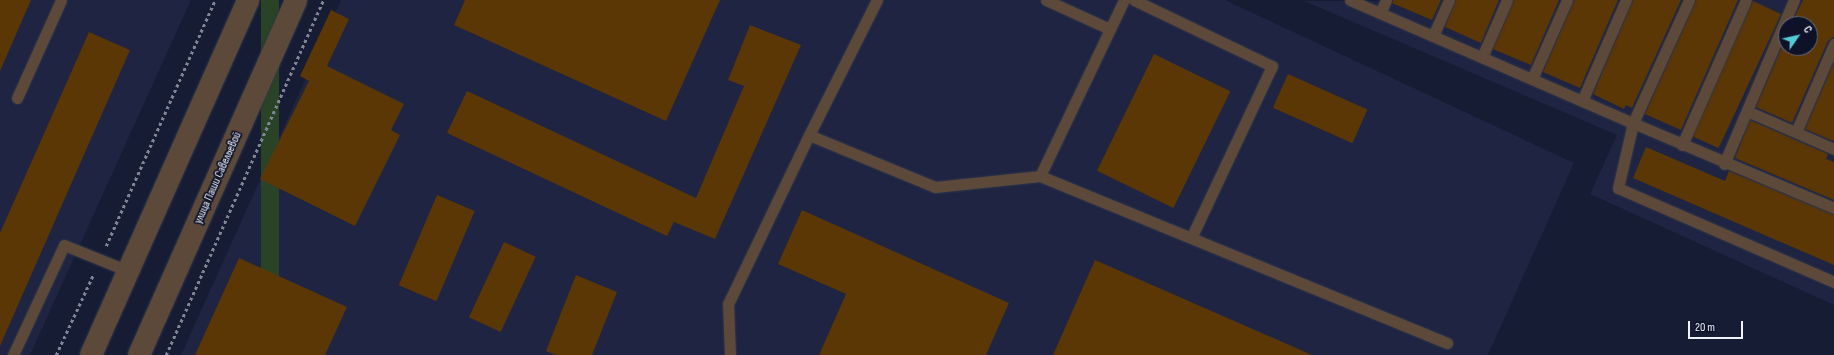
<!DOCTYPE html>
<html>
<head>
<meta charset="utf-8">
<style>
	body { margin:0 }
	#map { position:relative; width:1834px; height:355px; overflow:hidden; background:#161c33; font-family:"Sofia Sans Condensed",sans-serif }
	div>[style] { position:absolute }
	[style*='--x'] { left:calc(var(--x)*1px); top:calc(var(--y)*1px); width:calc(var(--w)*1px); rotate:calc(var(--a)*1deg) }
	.built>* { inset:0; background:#1e2441 }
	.green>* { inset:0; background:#2a4326; transform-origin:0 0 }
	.building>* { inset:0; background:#5b3705; transform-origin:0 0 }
	.path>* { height:2.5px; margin-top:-1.25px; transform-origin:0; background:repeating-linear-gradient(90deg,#818596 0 3px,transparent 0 6px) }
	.roads { filter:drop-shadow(0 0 1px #30364b) drop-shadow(0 0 1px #30364b) }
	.service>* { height:11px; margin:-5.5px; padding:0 5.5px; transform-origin:5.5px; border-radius:5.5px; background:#5c493a }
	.tertiary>* { height:22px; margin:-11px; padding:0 11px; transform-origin:11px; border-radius:11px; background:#5c493a }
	span { translate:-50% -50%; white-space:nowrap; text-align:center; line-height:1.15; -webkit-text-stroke:3.5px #0d1228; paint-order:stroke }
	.street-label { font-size:12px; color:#f0f3fd }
	.north { position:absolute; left:1778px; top:16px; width:40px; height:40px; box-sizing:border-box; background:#0d1228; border:1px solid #686c7d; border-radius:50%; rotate:56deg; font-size:11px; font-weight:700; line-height:16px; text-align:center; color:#f0f3fd }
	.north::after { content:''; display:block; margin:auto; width:14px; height:18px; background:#52cbd7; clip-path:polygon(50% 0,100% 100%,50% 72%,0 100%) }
	.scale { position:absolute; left:1688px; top:321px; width:55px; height:18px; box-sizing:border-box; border:2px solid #f0f3fd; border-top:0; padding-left:5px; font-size:12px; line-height:14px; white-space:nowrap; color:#f0f3fd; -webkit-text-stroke:3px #0d1228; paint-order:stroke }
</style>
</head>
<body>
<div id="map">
	<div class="built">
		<i style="clip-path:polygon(0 0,191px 0,30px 355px,0 355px)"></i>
		<i style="clip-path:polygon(341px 0,1225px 0,1574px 163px,1488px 355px,181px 355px)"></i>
		<i style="clip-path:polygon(evenodd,1834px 0,1834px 305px,1590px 194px,1617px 135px,1304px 1px,1834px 0,1786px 24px,1810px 24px,1810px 48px,1786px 48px,1786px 24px)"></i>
	</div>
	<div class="green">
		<i style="left:261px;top:0;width:18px;height:390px"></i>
	</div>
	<div class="building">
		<i style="clip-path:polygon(0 0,31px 0,0 71px)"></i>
		<i style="clip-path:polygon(465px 0,720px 0,666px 121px,454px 25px)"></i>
		<i style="clip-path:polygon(1393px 0,1441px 0,1432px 20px,1392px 3px)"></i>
		<i style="clip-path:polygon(1456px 0,1499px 0,1481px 43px,1445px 27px)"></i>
		<i style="clip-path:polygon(1514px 0,1559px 0,1531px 65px,1493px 49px)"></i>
		<i style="clip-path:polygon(1574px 0,1618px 0,1580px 88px,1543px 72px)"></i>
		<i style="clip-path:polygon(1633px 0,1681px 0,1632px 108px,1626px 105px,1624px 109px,1593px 94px)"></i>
		<i style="clip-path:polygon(1696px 0,1738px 0,1681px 130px,1645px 114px)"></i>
		<i style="clip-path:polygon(1803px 0,1834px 0,1834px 37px,1828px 41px,1792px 123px,1756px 107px,1786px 37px,1786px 48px,1810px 48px,1810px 24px,1791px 24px)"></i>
		<i style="left:1753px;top:1px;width:31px;height:148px;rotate:25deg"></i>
		<i style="clip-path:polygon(331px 10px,349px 19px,327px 66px,404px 104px,391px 130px,400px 135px,355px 226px,260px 179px,309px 81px,300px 76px)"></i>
		<i style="clip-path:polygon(750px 25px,801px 45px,715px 239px,674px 222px,667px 236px,447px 133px,467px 91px,696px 198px,744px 86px,728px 80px)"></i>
		<i style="clip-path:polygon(89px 32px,130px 50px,0 346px,0 233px)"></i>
		<i style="left:1154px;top:54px;width:85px;height:130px;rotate:26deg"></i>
		<i style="clip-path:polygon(1834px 62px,1834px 139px,1833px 141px,1805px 129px)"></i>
		<i style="left:1288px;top:74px;width:87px;height:37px;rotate:24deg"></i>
		<i style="clip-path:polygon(1750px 120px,1828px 154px,1826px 159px,1834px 162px,1834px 200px,1735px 158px)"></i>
		<i style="clip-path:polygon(1646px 147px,1725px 181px,1729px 171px,1834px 215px,1834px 265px,1633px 178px)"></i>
		<i style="left:437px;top:195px;width:41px;height:98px;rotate:23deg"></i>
		<i style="clip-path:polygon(802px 210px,1009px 303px,986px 355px,819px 355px,846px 294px,778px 264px)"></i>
		<i style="left:504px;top:242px;width:35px;height:83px;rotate:25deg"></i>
		<i style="clip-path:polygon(239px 258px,347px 307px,325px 355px,195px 355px)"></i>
		<i style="clip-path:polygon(1095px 260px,1312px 355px,1053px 355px)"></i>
		<i style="clip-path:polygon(576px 275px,617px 292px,592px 355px,556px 355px,546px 351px)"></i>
	</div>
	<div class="path">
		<i style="--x:106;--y:246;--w:269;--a:-66.1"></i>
		<i style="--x:56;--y:355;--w:90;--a:-65.1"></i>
		<i style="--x:166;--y:355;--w:388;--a:-66.1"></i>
	</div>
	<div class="roads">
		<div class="service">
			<i style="--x:1046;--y:0;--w:70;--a:24.4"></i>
			<i style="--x:1134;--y:0;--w:153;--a:25.6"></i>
			<i style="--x:1272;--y:66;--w:188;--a:115.2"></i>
			<i style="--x:1350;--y:0;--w:309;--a:23.5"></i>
			<i style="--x:1633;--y:123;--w:67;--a:103"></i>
			<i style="--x:1618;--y:188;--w:236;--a:23.5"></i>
			<i style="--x:1689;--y:0;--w:135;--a:114.5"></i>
			<i style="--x:1633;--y:123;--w:218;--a:22.9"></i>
			<i style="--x:1380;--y:13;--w:14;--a:-65"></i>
			<i style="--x:1433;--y:36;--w:39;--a:-66"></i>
			<i style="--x:1482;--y:57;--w:62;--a:-66.3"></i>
			<i style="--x:1532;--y:79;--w:86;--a:-66.1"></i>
			<i style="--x:17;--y:98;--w:107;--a:-65.8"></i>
			<i style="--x:1582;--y:101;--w:110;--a:-66.5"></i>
			<i style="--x:1747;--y:111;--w:95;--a:23.6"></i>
			<i style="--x:1796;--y:132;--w:96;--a:-66.6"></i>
			<i style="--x:809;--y:135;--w:151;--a:-63.3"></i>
			<i style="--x:1682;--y:145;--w:158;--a:-66.2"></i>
			<i style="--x:1724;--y:164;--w:178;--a:-66.9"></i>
			<i style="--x:1040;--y:176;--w:195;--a:-64.5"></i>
			<i style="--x:13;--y:355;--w:121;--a:-65.1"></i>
			<i style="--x:64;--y:245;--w:69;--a:22.1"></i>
			<i style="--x:730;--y:355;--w:51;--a:-92.2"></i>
			<i style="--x:728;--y:304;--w:187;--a:-64.4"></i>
			<i style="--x:809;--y:135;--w:136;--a:22.4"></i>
			<i style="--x:935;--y:187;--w:106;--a:-6"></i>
			<i style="--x:1040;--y:176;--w:440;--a:22.3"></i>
		</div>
		<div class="tertiary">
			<i style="--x:91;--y:355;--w:388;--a:-66.1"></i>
			<i style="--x:139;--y:355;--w:388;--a:-66.1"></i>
		</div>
	</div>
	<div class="street-label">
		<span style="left:218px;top:178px;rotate:-66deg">улица Паши Савельевой</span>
	</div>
	<div class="north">С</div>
	<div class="scale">20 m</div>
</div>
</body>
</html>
